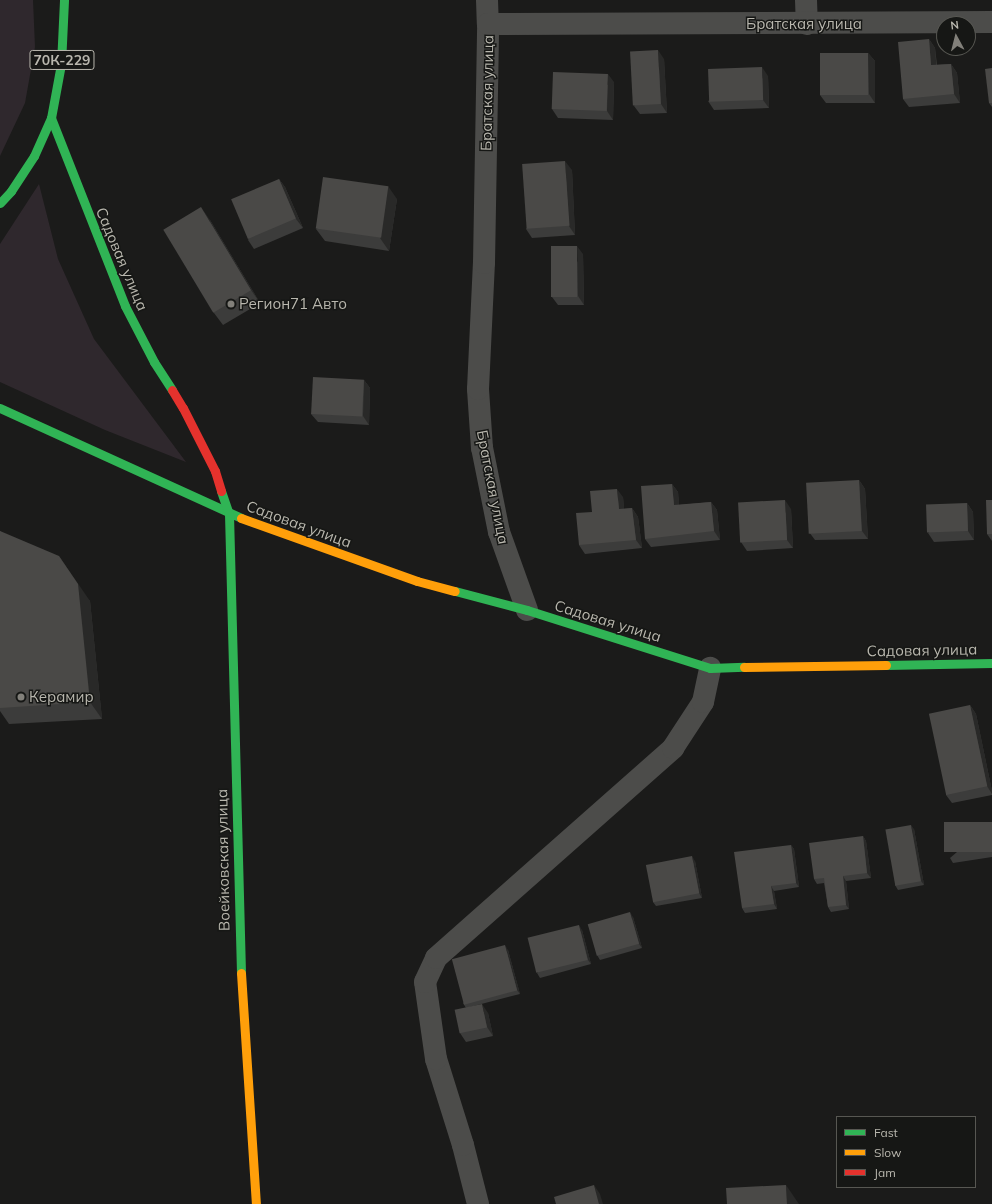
<!DOCTYPE html>
<html>
<head>
<meta charset="utf-8">
<style>
	body { margin:0 }
	#map { position:relative; width:992px; height:1204px; overflow:hidden; background:#1b1b1a; font-family:Mulish,sans-serif }
	div>[style] { position:absolute }
	[style*='--x'] { left:calc(var(--x)*1px); top:calc(var(--y)*1px); width:calc(var(--w)*1px); rotate:calc(var(--a)*1deg) }
	.green>* { inset:0; background:#2f282d }
	.street>* { height:22px; margin:-11px; padding:0 11px; transform-origin:11px; border-radius:11px; background:#4c4c4a }
	.fast>* { height:9px; margin:-4.5px; padding:0 4.5px; transform-origin:4.5px; border-radius:4.5px; background:#30b455 }
	.slow>* { height:9px; margin:-4.5px; padding:0 4.5px; transform-origin:4.5px; border-radius:4.5px; background:#ff9f0a }
	.jam>* { height:9px; margin:-4.5px; padding:0 4.5px; transform-origin:4.5px; border-radius:4.5px; background:#e5322d }
	.wall>* { inset:0; background:#3c3c3b }
	.shaded-wall>* { inset:0; background:#292928 }
	.building>* { inset:0; background:#4a4947; transform-origin:0 0 }
	.dots>* { width:11px; height:11px; translate:-50% -50%; box-sizing:border-box; border:2px solid #161715; border-radius:50% }
	span { translate:-50% -50%; white-space:nowrap; text-align:center; line-height:1.15; -webkit-text-stroke:3px #161715; paint-order:stroke }
	.shield-label span { padding:1px 3px; background:#161715; border:1px solid; border-radius:3px; -webkit-text-stroke-width:0 }
	.shield-label { font-size:14px; color:#b9b7ae; font-weight:700 }
	.street-label { font-size:15px; color:#b9b7ae }
	.poi-label { font-size:15px; color:#b9b7ae }
	.left { translate:0 -50%; text-align:left }
	.legend { position:absolute; left:836px; top:1116px; width:140px; height:72px; box-sizing:border-box; background:#161715; border:1px solid #575752; margin:0; padding:5px 7px; list-style:none; font-size:12px; color:#b9b7ae }
	.legend li { display:flex; align-items:center; gap:8px; height:20px }
	.legend b { width:20px; border:1px solid #575752 }
	.north { position:absolute; left:936px; top:16px; width:40px; height:40px; box-sizing:border-box; background:#161715; border:1px solid #575752; border-radius:50%; rotate:353deg; font-size:11px; font-weight:700; line-height:16px; text-align:center; color:#b9b7ae }
	.north::after { content:''; display:block; margin:auto; width:14px; height:18px; background:#82807a; clip-path:polygon(50% 0,100% 100%,50% 72%,0 100%) }
</style>
</head>
<body>
<div id="map">
	<div class="green">
		<i style="clip-path:polygon(0 0,33px 0,35px 47px,25px 103px,0 156px)"></i>
		<i style="clip-path:polygon(39px 184px,58px 259px,94px 339px,186px 462px,105px 430px,0 382px,0 244px)"></i>
	</div>
	<div class="street">
		<i style="--x:487;--y:0;--w:24;--a:88"></i>
		<i style="--x:806;--y:0;--w:24;--a:88"></i>
		<i style="--x:527;--y:610;--w:83;--a:-109.7"></i>
		<i style="--x:499;--y:532;--w:86;--a:-101.4"></i>
		<i style="--x:482;--y:448;--w:59;--a:-93.9"></i>
		<i style="--x:478;--y:389;--w:126;--a:-87.3"></i>
		<i style="--x:484;--y:263;--w:239;--a:-89"></i>
		<i style="--x:488;--y:24;--w:504;--a:-0.23"></i>
		<i style="--x:478;--y:1204;--w:61;--a:-104.3"></i>
		<i style="--x:463;--y:1145;--w:90;--a:-107.4"></i>
		<i style="--x:436;--y:1059;--w:78;--a:-98.1"></i>
		<i style="--x:425;--y:982;--w:26;--a:-65"></i>
		<i style="--x:436;--y:958;--w:317;--a:-41.5"></i>
		<i style="--x:673;--y:748;--w:55;--a:-56.9"></i>
		<i style="--x:703;--y:702;--w:35;--a:-78"></i>
	</div>
	<div class="fast">
		<i style="--x:51;--y:118;--w:202;--a:68.5"></i>
		<i style="--x:125;--y:306;--w:63;--a:62.6"></i>
		<i style="--x:154;--y:362;--w:33;--a:57"></i>
		<i style="--x:0;--y:203;--w:16;--a:-47"></i>
		<i style="--x:11;--y:191;--w:42;--a:-56.7"></i>
		<i style="--x:34;--y:156;--w:42;--a:-65.9"></i>
		<i style="--x:51;--y:118;--w:55;--a:-79.5"></i>
		<i style="--x:61;--y:64;--w:64;--a:-87.3"></i>
		<i style="--x:0;--y:408;--w:265;--a:24.5"></i>
		<i style="--x:221;--y:491;--w:24;--a:71"></i>
		<i style="--x:229;--y:514;--w:459;--a:88.5"></i>
		<i style="--x:455;--y:591;--w:74;--a:14.8"></i>
		<i style="--x:527;--y:610;--w:192;--a:17.6"></i>
		<i style="--x:710;--y:668;--w:34;--a:-2"></i>
		<i style="--x:886;--y:665;--w:106;--a:-1.1"></i>
	</div>
	<div class="slow">
		<i style="--x:241;--y:518;--w:187;--a:19.7"></i>
		<i style="--x:417;--y:581;--w:39;--a:15"></i>
		<i style="--x:744;--y:667;--w:142;--a:-0.8"></i>
		<i style="--x:241;--y:973;--w:231;--a:86.3"></i>
	</div>
	<div class="jam">
		<i style="--x:172;--y:390;--w:21;--a:59"></i>
		<i style="--x:183;--y:408;--w:71;--a:63.1"></i>
		<i style="--x:215;--y:471;--w:21;--a:73"></i>
	</div>
	<div class="wall">
		<i style="clip-path:polygon(929px 39px,935px 48px,937px 65px,951px 64px,957px 73px,960px 103px,909px 107px,903px 99px)"></i>
		<i style="clip-path:polygon(868px 53px,875px 61px,875px 103px,826px 103px,820px 95px)"></i>
		<i style="clip-path:polygon(664px 59px,667px 113px,640px 114px,634px 106px)"></i>
		<i style="clip-path:polygon(992px 68px,992px 107px,989px 103px)"></i>
		<i style="clip-path:polygon(768px 76px,769px 108px,714px 110px,708px 101px)"></i>
		<i style="clip-path:polygon(614px 82px,613px 120px,558px 118px,552px 109px)"></i>
		<i style="clip-path:polygon(572px 170px,575px 235px,532px 238px,526px 229px)"></i>
		<i style="clip-path:polygon(279px 179px,285px 187px,303px 228px,254px 249px,248px 240px)"></i>
		<i style="clip-path:polygon(397px 199px,389px 251px,325px 241px,316px 229px)"></i>
		<i style="clip-path:polygon(210px 220px,260px 303px,223px 325px,214px 313px)"></i>
		<i style="clip-path:polygon(583px 254px,584px 305px,558px 305px,552px 297px)"></i>
		<i style="clip-path:polygon(364px 380px,370px 388px,369px 425px,318px 422px,311px 414px)"></i>
		<i style="clip-path:polygon(859px 480px,865px 489px,868px 539px,815px 540px,809px 532px)"></i>
		<i style="clip-path:polygon(672px 484px,678px 492px,679px 505px,711px 502px,717px 510px,720px 540px,651px 547px,645px 539px)"></i>
		<i style="clip-path:polygon(623px 497px,624px 509px,632px 508px,638px 517px,642px 548px,585px 554px,579px 545px,592px 512px)"></i>
		<i style="clip-path:polygon(992px 500px,992px 541px,987px 534px)"></i>
		<i style="clip-path:polygon(967px 503px,973px 512px,974px 540px,934px 542px,928px 533px)"></i>
		<i style="clip-path:polygon(791px 509px,793px 548px,747px 551px,741px 542px)"></i>
		<i style="clip-path:polygon(0 531px,90px 601px,102px 719px,9px 724px,0 711px)"></i>
		<i style="clip-path:polygon(970px 705px,976px 714px,992px 791px,992px 795px,952px 803px,946px 795px)"></i>
		<i style="clip-path:polygon(992px 822px,992px 857px,953px 863px,950px 858px)"></i>
		<i style="clip-path:polygon(914px 829px,924px 885px,898px 890px,895px 885px)"></i>
		<i style="clip-path:polygon(863px 836px,866px 841px,871px 878px,846px 881px,849px 909px,831px 912px,828px 907px,824px 883px,817px 884px,814px 879px)"></i>
		<i style="clip-path:polygon(791px 845px,794px 849px,799px 887px,774px 891px,777px 909px,745px 913px,742px 908px)"></i>
		<i style="clip-path:polygon(695px 861px,702px 898px,656px 906px,653px 902px)"></i>
		<i style="clip-path:polygon(633px 917px,642px 948px,600px 960px,597px 955px)"></i>
		<i style="clip-path:polygon(582px 930px,591px 964px,540px 978px,537px 973px)"></i>
		<i style="clip-path:polygon(508px 950px,520px 994px,466px 1008px,488px 1013px,493px 1036px,466px 1042px,460px 1033px,466px 1008px,463px 1003px)"></i>
	</div>
	<div class="shaded-wall">
		<i style="clip-path:polygon(929px 39px,935px 48px,937px 74px,931px 65px)"></i>
		<i style="clip-path:polygon(658px 50px,664px 59px,667px 113px,661px 104px)"></i>
		<i style="clip-path:polygon(868px 53px,875px 61px,875px 103px,869px 94px)"></i>
		<i style="clip-path:polygon(951px 64px,957px 73px,960px 103px,954px 94px)"></i>
		<i style="clip-path:polygon(762px 67px,768px 76px,769px 108px,763px 100px)"></i>
		<i style="clip-path:polygon(608px 74px,614px 82px,613px 120px,607px 111px)"></i>
		<i style="clip-path:polygon(565px 161px,572px 170px,575px 235px,569px 226px)"></i>
		<i style="clip-path:polygon(279px 179px,285px 187px,303px 228px,296px 219px)"></i>
		<i style="clip-path:polygon(388px 186px,397px 199px,389px 251px,380px 238px)"></i>
		<i style="clip-path:polygon(201px 207px,210px 220px,260px 303px,251px 290px)"></i>
		<i style="clip-path:polygon(577px 246px,583px 254px,584px 305px,578px 296px)"></i>
		<i style="clip-path:polygon(364px 380px,370px 388px,369px 425px,363px 416px)"></i>
		<i style="clip-path:polygon(859px 480px,865px 489px,868px 539px,862px 531px)"></i>
		<i style="clip-path:polygon(672px 484px,678px 492px,680px 514px,674px 505px)"></i>
		<i style="clip-path:polygon(617px 489px,623px 497px,625px 518px,619px 509px)"></i>
		<i style="clip-path:polygon(785px 500px,791px 509px,793px 548px,787px 540px)"></i>
		<i style="clip-path:polygon(711px 502px,717px 510px,720px 540px,714px 531px)"></i>
		<i style="clip-path:polygon(967px 503px,973px 512px,974px 540px,968px 531px)"></i>
		<i style="clip-path:polygon(632px 508px,638px 517px,642px 548px,636px 540px)"></i>
		<i style="clip-path:polygon(59px 556px,90px 601px,102px 719px,90px 702px)"></i>
		<i style="clip-path:polygon(970px 705px,976px 714px,992px 791px,992px 794px,987px 786px)"></i>
		<i style="clip-path:polygon(911px 825px,914px 829px,924px 885px,921px 881px)"></i>
		<i style="clip-path:polygon(863px 836px,866px 841px,871px 878px,867px 873px)"></i>
		<i style="clip-path:polygon(791px 845px,794px 849px,799px 887px,796px 883px)"></i>
		<i style="clip-path:polygon(692px 856px,695px 861px,702px 898px,699px 893px)"></i>
		<i style="clip-path:polygon(843px 876px,846px 881px,849px 909px,846px 905px)"></i>
		<i style="clip-path:polygon(771px 886px,774px 891px,777px 909px,774px 904px)"></i>
		<i style="clip-path:polygon(630px 912px,633px 917px,642px 948px,639px 944px)"></i>
		<i style="clip-path:polygon(579px 925px,582px 930px,591px 964px,588px 960px)"></i>
		<i style="clip-path:polygon(505px 945px,508px 950px,520px 994px,517px 990px)"></i>
		<i style="clip-path:polygon(482px 1004px,488px 1013px,493px 1036px,487px 1027px)"></i>
		<i style="clip-path:polygon(594px 1185px,600px 1194px,603px 1204px,599px 1204px)"></i>
		<i style="clip-path:polygon(786px 1185px,799px 1204px,787px 1204px)"></i>
	</div>
	<div class="building">
		<i style="clip-path:polygon(929px 39px,931px 65px,951px 64px,954px 94px,903px 99px,898px 42px)"></i>
		<i style="left:658px;top:50px;width:54px;height:28px;rotate:87deg"></i>
		<i style="left:820px;top:53px;width:48px;height:42px"></i>
		<i style="left:762px;top:67px;width:33px;height:54px;rotate:88deg"></i>
		<i style="clip-path:polygon(992px 68px,992px 103px,989px 103px,985px 69px)"></i>
		<i style="left:553px;top:72px;width:55px;height:37px;rotate:2deg"></i>
		<i style="left:565px;top:161px;width:65px;height:43px;rotate:86deg"></i>
		<i style="left:323px;top:177px;width:66px;height:52px;rotate:8deg"></i>
		<i style="left:279px;top:179px;width:43px;height:52px;rotate:67deg"></i>
		<i style="left:201px;top:207px;width:97px;height:44px;rotate:59deg"></i>
		<i style="left:551px;top:246px;width:26px;height:51px"></i>
		<i style="left:313px;top:377px;width:51px;height:37px;rotate:3deg"></i>
		<i style="left:859px;top:480px;width:51px;height:53px;rotate:87deg"></i>
		<i style="clip-path:polygon(672px 484px,674px 505px,711px 502px,714px 531px,645px 539px,641px 486px)"></i>
		<i style="clip-path:polygon(617px 489px,619px 509px,632px 508px,636px 540px,579px 545px,576px 513px,592px 512px,590px 491px)"></i>
		<i style="left:785px;top:500px;width:40px;height:47px;rotate:87deg"></i>
		<i style="clip-path:polygon(986px 500px,992px 500px,992px 534px,987px 534px)"></i>
		<i style="left:967px;top:503px;width:28px;height:41px;rotate:88deg"></i>
		<i style="clip-path:polygon(0 531px,59px 556px,78px 584px,90px 702px,0 708px)"></i>
		<i style="left:970px;top:705px;width:83px;height:42px;rotate:78deg"></i>
		<i style="left:992px;top:822px;width:30px;height:48px;rotate:90deg"></i>
		<i style="left:911px;top:825px;width:57px;height:26px;rotate:80deg"></i>
		<i style="clip-path:polygon(863px 836px,867px 873px,843px 876px,846px 905px,828px 907px,824px 878px,814px 879px,809px 843px)"></i>
		<i style="clip-path:polygon(791px 845px,796px 883px,771px 886px,774px 904px,742px 908px,734px 852px)"></i>
		<i style="left:692px;top:856px;width:38px;height:47px;rotate:79deg"></i>
		<i style="left:630px;top:912px;width:33px;height:44px;rotate:74deg"></i>
		<i style="left:579px;top:925px;width:36px;height:53px;rotate:76deg"></i>
		<i style="left:505px;top:945px;width:47px;height:55px;rotate:75deg"></i>
		<i style="left:482px;top:1004px;width:24px;height:28px;rotate:78deg"></i>
		<i style="clip-path:polygon(594px 1185px,599px 1204px,556px 1204px,554px 1197px)"></i>
		<i style="clip-path:polygon(786px 1185px,787px 1204px,727px 1204px,726px 1188px)"></i>
	</div>
	<div class="dots">
		<i style="left:231px;top:304px;background:#82807a"></i>
		<i style="left:21px;top:697px;background:#82807a"></i>
	</div>
	<div class="shield-label">
		<span style="left:62px;top:60px">70К-229</span>
	</div>
	<div class="street-label">
		<span style="left:804px;top:24px">Братская улица</span>
		<span style="left:487px;top:93px;rotate:-89deg">Братская улица</span>
		<span style="left:122px;top:259px;rotate:67deg">Садовая улица</span>
		<span style="left:493px;top:487px;rotate:79deg">Братская улица</span>
		<span style="left:299px;top:524px;rotate:20deg">Садовая улица</span>
		<span style="left:608px;top:621px;rotate:17deg">Садовая улица</span>
		<span style="left:922px;top:650px;rotate:-1deg">Садовая улица</span>
		<span style="left:223px;top:860px;rotate:-91deg">Воейковская улица</span>
	</div>
	<div class="poi-label">
		<span class="left" style="left:239px;top:304px">Регион71 Авто</span>
		<span class="left" style="left:29px;top:697px">Керамир</span>
	</div>
	<ul class="legend">
	<li><b style="height:5px;background:#30b455"></b>Fast</li>
	<li><b style="height:5px;background:#ff9f0a"></b>Slow</li>
	<li><b style="height:5px;background:#e5322d"></b>Jam</li>
	</ul>
	<div class="north">N</div>
</div>
</body>
</html>
